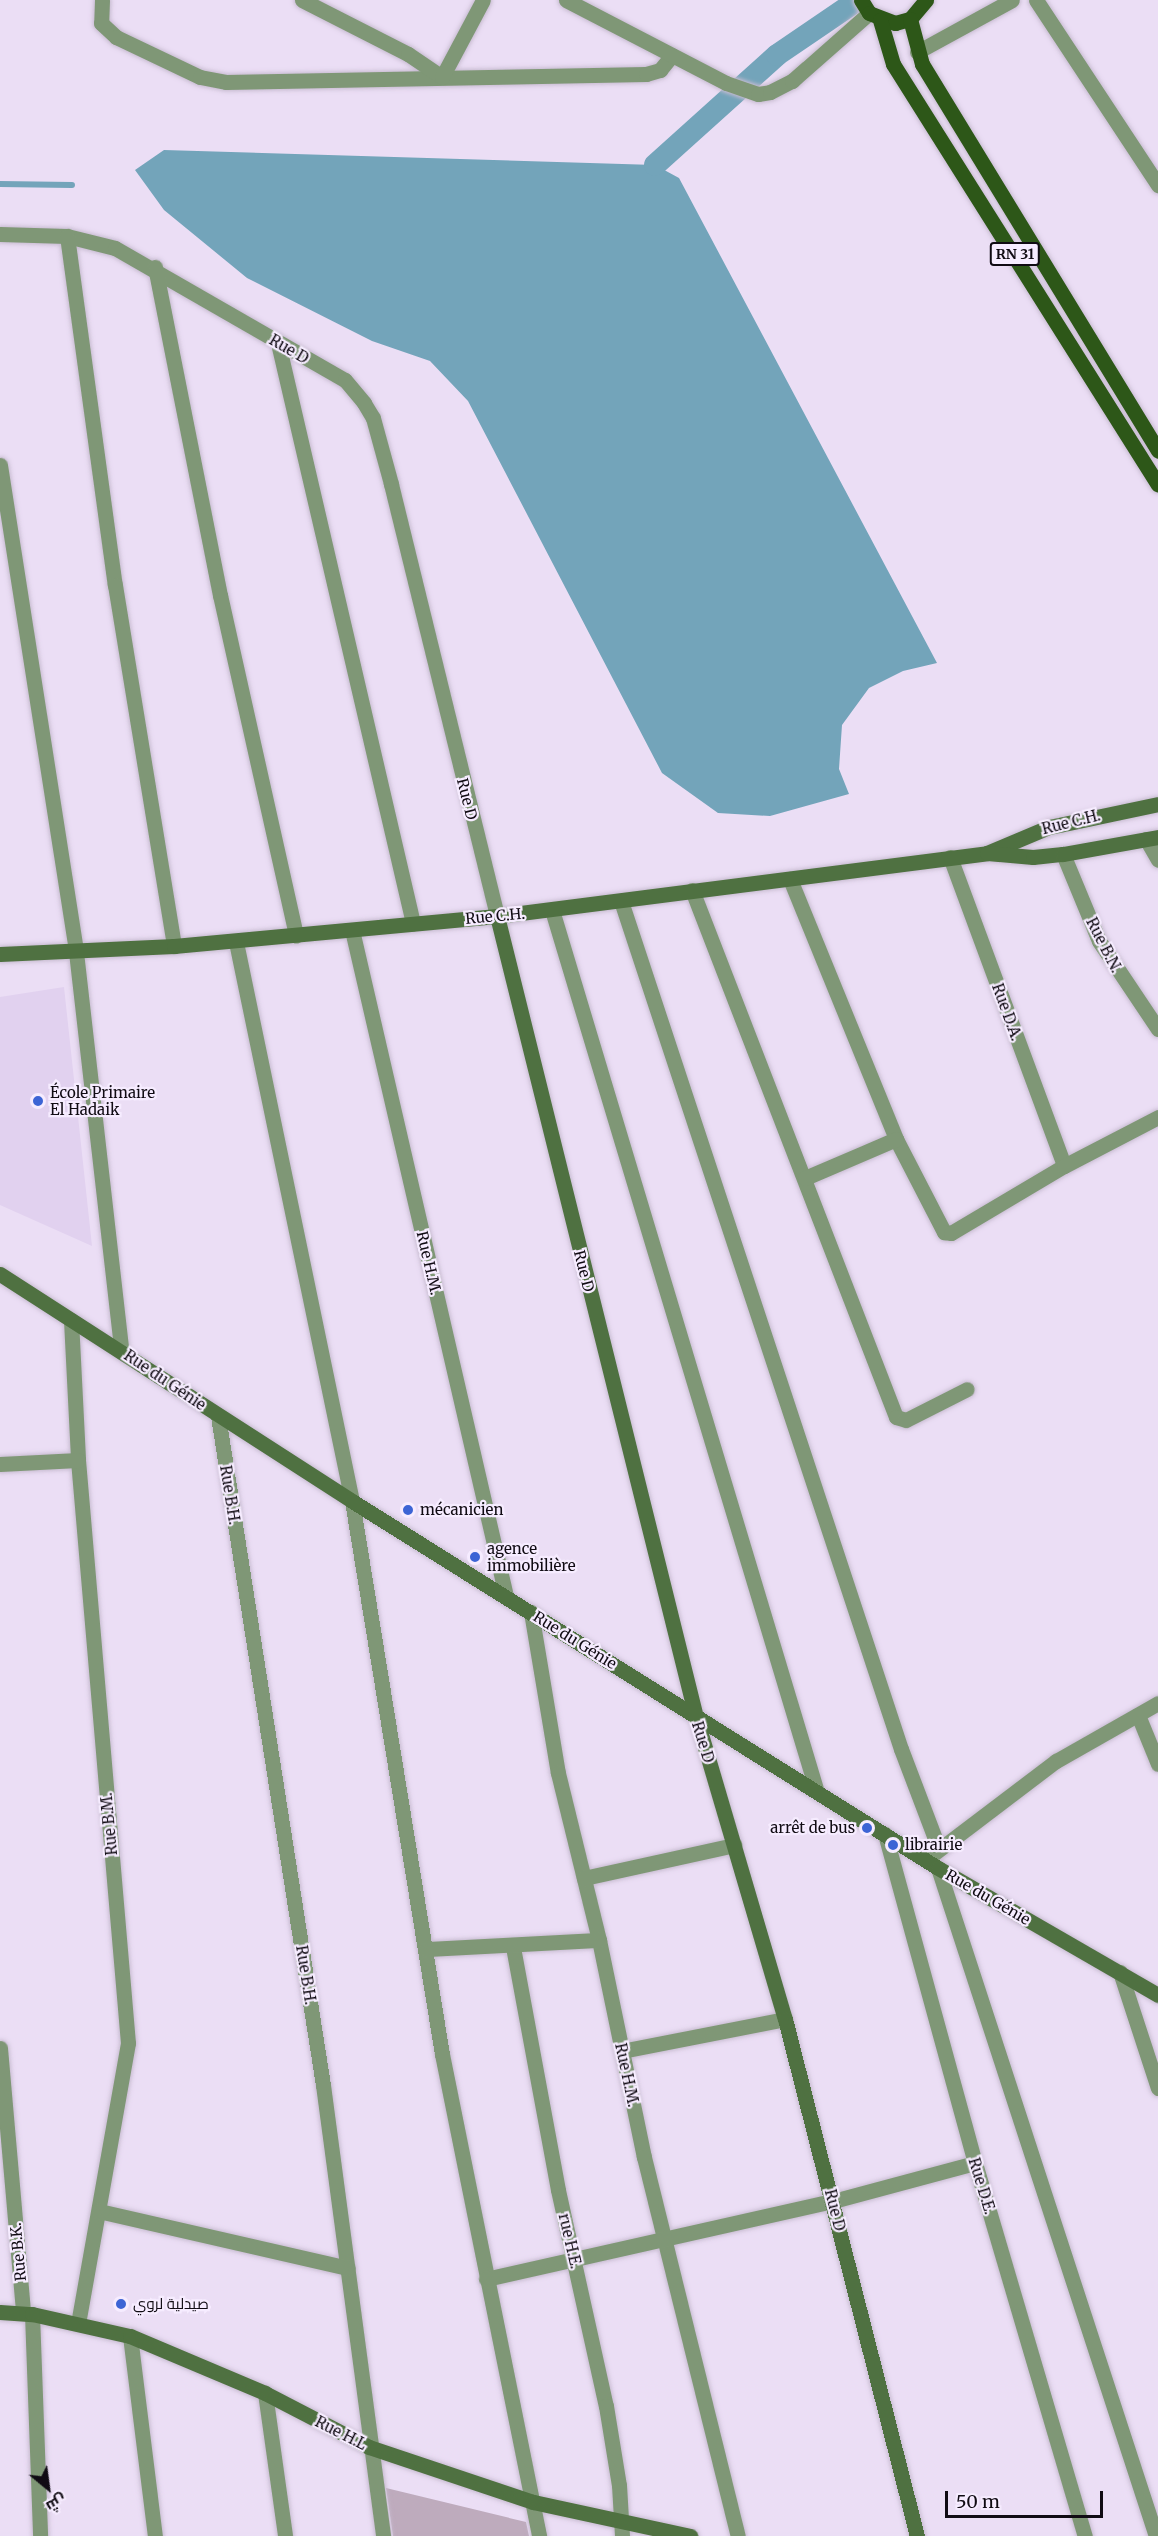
<!DOCTYPE html>
<html>
<head>
<meta charset="utf-8">
<style>
	body { margin:0 }
	#map { position:relative; width:1158px; height:2536px; overflow:hidden; background:#ebdef5; font-family:Merriweather,Cairo,serif }
	div>[style] { position:absolute }
	[style*='--x'] { left:calc(var(--x)*1px); top:calc(var(--y)*1px); width:calc(var(--w)*1px); rotate:calc(var(--a)*1deg) }
	.built>* { inset:0; background:#e1d1ef }
	.water>* { inset:0; background:#73a4ba }
	.stream>* { height:6px; margin:-3px; padding:0 3px; transform-origin:3px; border-radius:3px; background:#73a4ba }
	.canal>* { height:22px; margin:-11px; padding:0 11px; transform-origin:11px; border-radius:11px; background:#73a4ba }
	.building>* { inset:0; background:#beabbd }
	.roads { filter:drop-shadow(0 0 2px #c8bcd1) drop-shadow(0 0 2px #c8bcd1) }
	.street>* { height:15px; margin:-7.5px; padding:0 7.5px; transform-origin:7.5px; border-radius:7.5px; background:#7f9776 }
	.secondary>* { height:15px; margin:-7.5px; padding:0 7.5px; transform-origin:7.5px; border-radius:7.5px; background:#4f7141 }
	.primary>* { height:15px; margin:-7.5px; padding:0 7.5px; transform-origin:7.5px; border-radius:7.5px; background:#2d5718 }
	.dots>* { width:16px; height:16px; translate:-50% -50%; box-sizing:border-box; border:3px solid #f6ecff; border-radius:50% }
	span { translate:-50% -50%; white-space:nowrap; text-align:center; line-height:1.15; -webkit-text-stroke:4.5px #f6ecff; paint-order:stroke }
	.shield-label span { padding:2px 4px; background:#f6ecff; border:2px solid; border-radius:4px; -webkit-text-stroke-width:0 }
	.shield-label { font-size:14px; color:#100b13; font-weight:700 }
	.street-label { font-size:15px; color:#100b13 }
	.poi-label { font-size:15px; color:#100b13 }
	.left { translate:0 -50%; text-align:left }
	.right { translate:-100% -50%; text-align:right }
	.north { position:absolute; left:18px; top:2458px; width:60px; height:60px; -webkit-text-stroke:4px #f6ecff; paint-order:stroke; rotate:151deg; font-size:16px; font-weight:700; line-height:24px; text-align:center; color:#100b13 }
	.north::after { content:''; display:block; margin:auto; width:21px; height:27px; background:#100b13; clip-path:polygon(50% 0,100% 100%,50% 72%,0 100%) }
	.scale { position:absolute; left:945px; top:2491px; width:158px; height:27px; box-sizing:border-box; border:3px solid #100b13; border-top:0; padding-left:8px; font-size:18px; line-height:21px; white-space:nowrap; color:#100b13; -webkit-text-stroke:4px #f6ecff; paint-order:stroke }
</style>
</head>
<body>
<div id="map">
	<div class="built">
		<i style="clip-path:polygon(64px 987px,92px 1246px,0 1205px,0 997px)"></i>
	</div>
	<div class="water">
		<i style="clip-path:polygon(164px 150px,655px 165px,679px 178px,937px 663px,903px 671px,869px 688px,842px 725px,839px 769px,849px 794px,770px 816px,718px 813px,662px 773px,468px 401px,430px 361px,372px 341px,247px 278px,164px 210px,135px 170px)"></i>
	</div>
	<div class="stream">
		<i style="--x:0;--y:184;--w:72;--a:0.8"></i>
	</div>
	<div class="canal">
		<i style="--x:655;--y:165;--w:164;--a:-42"></i>
		<i style="--x:777;--y:55;--w:98;--a:-34.2"></i>
	</div>
	<div class="building">
		<i style="clip-path:polygon(386px 2488px,526px 2522px,529px 2536px,393px 2536px)"></i>
	</div>
	<div class="roads">
		<div class="street">
			<i style="--x:102;--y:0;--w:23;--a:92"></i>
			<i style="--x:101;--y:23;--w:21;--a:43"></i>
			<i style="--x:116;--y:37;--w:93;--a:25.5"></i>
			<i style="--x:200;--y:77;--w:26;--a:11"></i>
			<i style="--x:226;--y:82;--w:420;--a:-1.1"></i>
			<i style="--x:646;--y:74;--w:15;--a:-16"></i>
			<i style="--x:660;--y:70;--w:19;--a:-51"></i>
			<i style="--x:302;--y:0;--w:119;--a:27"></i>
			<i style="--x:408;--y:54;--w:41;--a:34.1"></i>
			<i style="--x:442;--y:77;--w:87;--a:-62"></i>
			<i style="--x:566;--y:0;--w:180;--a:27.4"></i>
			<i style="--x:726;--y:83;--w:34;--a:19"></i>
			<i style="--x:758;--y:94;--w:12;--a:-9"></i>
			<i style="--x:770;--y:92;--w:25;--a:-27"></i>
			<i style="--x:792;--y:81;--w:103;--a:-41.4"></i>
			<i style="--x:1036;--y:0;--w:222;--a:56.6"></i>
			<i style="--x:917;--y:52;--w:108;--a:-28.7"></i>
			<i style="--x:0;--y:234;--w:67;--a:1.7"></i>
			<i style="--x:67;--y:236;--w:49;--a:14"></i>
			<i style="--x:115;--y:248;--w:265;--a:29.9"></i>
			<i style="--x:345;--y:380;--w:30;--a:50"></i>
			<i style="--x:364;--y:403;--w:17;--a:59"></i>
			<i style="--x:373;--y:418;--w:68;--a:74.7"></i>
			<i style="--x:391;--y:484;--w:445;--a:76.2"></i>
			<i style="--x:67;--y:236;--w:352;--a:82.2"></i>
			<i style="--x:115;--y:585;--w:366;--a:80.7"></i>
			<i style="--x:155;--y:267;--w:334;--a:78.8"></i>
			<i style="--x:220;--y:595;--w:349;--a:77.4"></i>
			<i style="--x:278;--y:343;--w:596;--a:76.9"></i>
			<i style="--x:0;--y:465;--w:493;--a:81.1"></i>
			<i style="--x:76;--y:952;--w:401;--a:83.5"></i>
			<i style="--x:1146;--y:839;--w:24;--a:60"></i>
			<i style="--x:1063;--y:854;--w:94;--a:67.5"></i>
			<i style="--x:1099;--y:941;--w:106;--a:56.2"></i>
			<i style="--x:950;--y:857;--w:329;--a:69.7"></i>
			<i style="--x:790;--y:879;--w:281;--a:67.8"></i>
			<i style="--x:896;--y:1139;--w:105;--a:62.7"></i>
			<i style="--x:944;--y:1232;--w:7;--a:8"></i>
			<i style="--x:951;--y:1233;--w:131;--a:-30.7"></i>
			<i style="--x:1064;--y:1166;--w:106;--a:-27.5"></i>
			<i style="--x:692;--y:890;--w:565;--a:68.84"></i>
			<i style="--x:896;--y:1417;--w:10;--a:17"></i>
			<i style="--x:906;--y:1420;--w:68;--a:-26.9"></i>
			<i style="--x:621;--y:901;--w:893;--a:71.73"></i>
			<i style="--x:901;--y:1749;--w:107;--a:69.2"></i>
			<i style="--x:552;--y:910;--w:918;--a:73.28"></i>
			<i style="--x:352;--y:930;--w:684;--a:76.98"></i>
			<i style="--x:236;--y:942;--w:571;--a:78.28"></i>
			<i style="--x:352;--y:1501;--w:560;--a:80.76"></i>
			<i style="--x:442;--y:2054;--w:492;--a:78.6"></i>
			<i style="--x:805;--y:1178;--w:99;--a:-23.2"></i>
			<i style="--x:71;--y:1320;--w:140;--a:87.1"></i>
			<i style="--x:78;--y:1460;--w:585;--a:85.1"></i>
			<i style="--x:128;--y:2043;--w:285;--a:100.1"></i>
			<i style="--x:218;--y:1416;--w:677;--a:81.08"></i>
			<i style="--x:323;--y:2085;--w:455;--a:82.4"></i>
			<i style="--x:0;--y:1464;--w:78;--a:-2.9"></i>
			<i style="--x:531;--y:1612;--w:163;--a:80.5"></i>
			<i style="--x:558;--y:1773;--w:172;--a:76.2"></i>
			<i style="--x:599;--y:1940;--w:222;--a:78.3"></i>
			<i style="--x:644;--y:2157;--w:390;--a:76.1"></i>
			<i style="--x:1138;--y:1715;--w:53;--a:67.8"></i>
			<i style="--x:885;--y:1834;--w:341;--a:74.7"></i>
			<i style="--x:975;--y:2163;--w:389;--a:73.6"></i>
			<i style="--x:932;--y:1855;--w:156;--a:-37.2"></i>
			<i style="--x:1056;--y:1761;--w:117;--a:-29.6"></i>
			<i style="--x:938;--y:1868;--w:703;--a:71.93"></i>
			<i style="--x:584;--y:1878;--w:154;--a:-12.4"></i>
			<i style="--x:513;--y:1947;--w:247;--a:79.5"></i>
			<i style="--x:558;--y:2190;--w:221;--a:77.5"></i>
			<i style="--x:606;--y:2406;--w:80;--a:80.7"></i>
			<i style="--x:619;--y:2485;--w:51;--a:86.6"></i>
			<i style="--x:426;--y:1949;--w:173;--a:-3"></i>
			<i style="--x:1120;--y:1972;--w:122;--a:71.9"></i>
			<i style="--x:0;--y:2048;--w:266;--a:85"></i>
			<i style="--x:622;--y:2051;--w:166;--a:-11.1"></i>
			<i style="--x:99;--y:2211;--w:255;--a:12.9"></i>
			<i style="--x:486;--y:2279;--w:356;--a:-12.7"></i>
			<i style="--x:833;--y:2201;--w:147;--a:-15"></i>
			<i style="--x:32;--y:2314;--w:222;--a:87.9"></i>
			<i style="--x:130;--y:2336;--w:202;--a:82.9"></i>
			<i style="--x:265;--y:2393;--w:144;--a:82"></i>
		</div>
		<div class="secondary">
			<i style="--x:987;--y:853;--w:67;--a:-22.8"></i>
			<i style="--x:1049;--y:827;--w:111;--a:-11.9"></i>
			<i style="--x:497;--y:916;--w:825;--a:76.05"></i>
			<i style="--x:696;--y:1717;--w:315;--a:73.6"></i>
			<i style="--x:785;--y:2019;--w:534;--a:75.68"></i>
			<i style="--x:0;--y:954;--w:174;--a:-2.6"></i>
			<i style="--x:174;--y:946;--w:324;--a:-5.3"></i>
			<i style="--x:497;--y:916;--w:494;--a:-7.3"></i>
			<i style="--x:987;--y:853;--w:46;--a:5"></i>
			<i style="--x:1033;--y:857;--w:30;--a:-6"></i>
			<i style="--x:1063;--y:854;--w:97;--a:-10.1"></i>
			<i style="--x:0;--y:1274;--w:419;--a:32.8"></i>
			<i style="--x:352;--y:1501;--w:691;--a:32.06"></i>
			<i style="--x:938;--y:1868;--w:254;--a:30"></i>
			<i style="--x:0;--y:2312;--w:32;--a:4"></i>
			<i style="--x:32;--y:2314;--w:100;--a:12.7"></i>
			<i style="--x:130;--y:2336;--w:147;--a:22.9"></i>
			<i style="--x:265;--y:2393;--w:117;--a:27.4"></i>
			<i style="--x:369;--y:2447;--w:173;--a:18.5"></i>
			<i style="--x:533;--y:2502;--w:161;--a:12.2"></i>
		</div>
		<div class="primary">
			<i style="--x:861;--y:0;--w:15;--a:58"></i>
			<i style="--x:869;--y:13;--w:28;--a:21"></i>
			<i style="--x:895;--y:23;--w:16;--a:-15"></i>
			<i style="--x:910;--y:19;--w:25;--a:-50"></i>
			<i style="--x:910;--y:19;--w:47;--a:75.1"></i>
			<i style="--x:922;--y:64;--w:453;--a:58.6"></i>
			<i style="--x:880;--y:20;--w:46;--a:73.5"></i>
			<i style="--x:893;--y:64;--w:497;--a:57.8"></i>
		</div>
	</div>
	<div class="dots">
		<i style="left:38px;top:1101px;background:#3c64d5"></i>
		<i style="left:408px;top:1510px;background:#3c64d5"></i>
		<i style="left:475px;top:1557px;background:#3c64d5"></i>
		<i style="left:867px;top:1828px;background:#3c64d5"></i>
		<i style="left:893px;top:1845px;background:#3c64d5"></i>
		<i style="left:121px;top:2304px;background:#3c64d5"></i>
	</div>
	<div class="shield-label">
		<span style="left:1015px;top:254px">RN 31</span>
	</div>
	<div class="street-label">
		<span style="left:289px;top:349px;rotate:30deg">Rue D</span>
		<span style="left:467px;top:799px;rotate:76deg">Rue D</span>
		<span style="left:1071px;top:822px;rotate:-14deg">Rue C.H.</span>
		<span style="left:495px;top:916px;rotate:-5deg">Rue C.H.</span>
		<span style="left:1104px;top:945px;rotate:63deg">Rue B.N.</span>
		<span style="left:1007px;top:1012px;rotate:70deg">Rue D.A.</span>
		<span style="left:429px;top:1263px;rotate:77deg">Rue H.M.</span>
		<span style="left:584px;top:1271px;rotate:76deg">Rue D</span>
		<span style="left:165px;top:1380px;rotate:34deg">Rue du Génie</span>
		<span style="left:230px;top:1495px;rotate:81deg">Rue B.H.</span>
		<span style="left:575px;top:1640px;rotate:32deg">Rue du Génie</span>
		<span style="left:703px;top:1742px;rotate:73deg">Rue D</span>
		<span style="left:109px;top:1824px;rotate:-95deg">Rue B.M.</span>
		<span style="left:988px;top:1897px;rotate:30deg">Rue du Génie</span>
		<span style="left:306px;top:1975px;rotate:81deg">Rue B.H.</span>
		<span style="left:627px;top:2075px;rotate:78deg">Rue H.M.</span>
		<span style="left:982px;top:2186px;rotate:73deg">Rue D.E.</span>
		<span style="left:835px;top:2210px;rotate:76deg">Rue D</span>
		<span style="left:570px;top:2241px;rotate:77deg">rue H.E.</span>
		<span style="left:18px;top:2252px;rotate:-95deg">Rue B.K.</span>
		<span style="left:341px;top:2433px;rotate:27deg">Rue H.L</span>
	</div>
	<div class="poi-label">
		<span class="left" style="left:50px;top:1101px">École Primaire<br>El Hadaik</span>
		<span class="left" style="left:420px;top:1510px">mécanicien</span>
		<span class="left" style="left:487px;top:1557px">agence<br>immobilière</span>
		<span class="right" style="left:855px;top:1828px">arrêt de bus</span>
		<span class="left" style="left:905px;top:1845px">librairie</span>
		<span class="left" style="left:133px;top:2304px">صيدلية لروي</span>
	</div>
	<div class="north">ش</div>
	<div class="scale">50 m</div>
</div>
</body>
</html>
